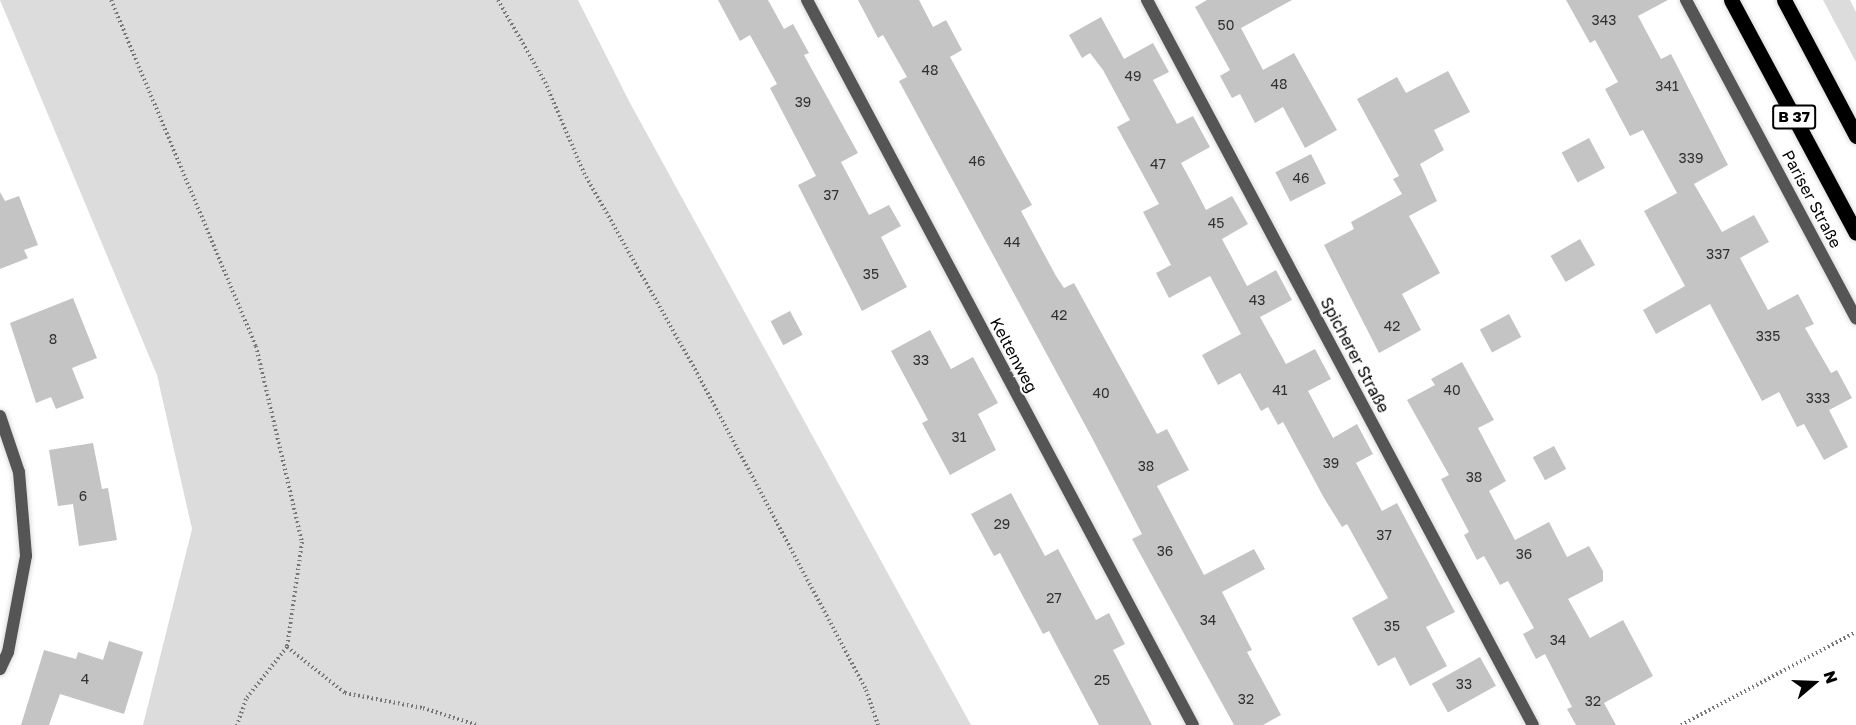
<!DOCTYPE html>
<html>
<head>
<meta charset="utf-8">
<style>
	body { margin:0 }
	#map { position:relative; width:1856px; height:725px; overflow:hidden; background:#fff; font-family:"Golos Text",sans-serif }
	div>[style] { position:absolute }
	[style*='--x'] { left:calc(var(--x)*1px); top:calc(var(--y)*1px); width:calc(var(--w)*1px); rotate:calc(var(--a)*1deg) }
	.green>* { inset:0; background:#dcdcdc }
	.building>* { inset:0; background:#c4c4c4; transform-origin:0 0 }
	.path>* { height:4px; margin-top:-2px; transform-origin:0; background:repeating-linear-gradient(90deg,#777 0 1.5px,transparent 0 4.5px) }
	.roads { filter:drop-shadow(0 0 2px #dbdbdb) drop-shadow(0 0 2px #dbdbdb) }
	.minor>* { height:12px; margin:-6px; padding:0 6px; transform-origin:6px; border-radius:6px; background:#555 }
	.primary>* { height:15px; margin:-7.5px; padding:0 7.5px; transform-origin:7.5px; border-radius:7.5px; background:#000 }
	span { translate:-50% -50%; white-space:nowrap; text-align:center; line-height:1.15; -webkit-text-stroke:4.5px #fff; paint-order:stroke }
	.number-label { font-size:14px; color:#313131 }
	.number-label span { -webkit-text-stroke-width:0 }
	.shield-label span { padding:2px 4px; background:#fff; border:2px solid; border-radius:4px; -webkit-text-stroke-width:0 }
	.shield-label { font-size:15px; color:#000; font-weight:700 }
	.street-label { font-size:16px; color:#000 }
	.north { position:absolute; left:1784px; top:653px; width:60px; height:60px; -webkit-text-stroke:4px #fff; paint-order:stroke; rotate:71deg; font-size:16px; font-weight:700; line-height:24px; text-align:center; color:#000 }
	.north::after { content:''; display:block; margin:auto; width:21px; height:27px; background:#000; clip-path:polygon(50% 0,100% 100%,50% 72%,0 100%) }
</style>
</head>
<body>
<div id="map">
	<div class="green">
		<i style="clip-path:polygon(0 0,578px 0,630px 103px,971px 725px,143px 725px,192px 529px,157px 375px)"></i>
		<i style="clip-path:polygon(1823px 0,1850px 0,1856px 12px,1856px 62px)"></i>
	</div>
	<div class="building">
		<i style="clip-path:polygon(718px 0,768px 0,784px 29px,793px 24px,809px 53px,804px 55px,858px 153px,841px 162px,869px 215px,889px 205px,901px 226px,881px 237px,907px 287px,862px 311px,798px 185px,816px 176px,770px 88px,777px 84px,750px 35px,740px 41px)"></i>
		<i style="clip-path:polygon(858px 0,919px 0,933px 27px,946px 20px,962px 50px,950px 57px,1032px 205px,1021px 211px,1056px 276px,1064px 288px,1074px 283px,1157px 434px,1167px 429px,1189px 470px,1157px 486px,1204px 575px,1254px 549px,1265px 569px,1222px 592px,1252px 650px,1247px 652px,1281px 715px,1263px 725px,1234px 725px,1132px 539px,1142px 534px,1091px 436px,899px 81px,907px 77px,883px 35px,878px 38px)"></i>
		<i style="clip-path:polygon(1207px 0,1292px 0,1241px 28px,1263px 70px,1294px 53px,1337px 130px,1305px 148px,1283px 107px,1255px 123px,1240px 94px,1232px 98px,1220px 76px,1230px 70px,1195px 7px)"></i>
		<i style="clip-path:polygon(1566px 0,1668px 0,1638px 16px,1661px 59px,1671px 54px,1728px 165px,1694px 184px,1722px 232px,1754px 215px,1769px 242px,1740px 258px,1768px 310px,1798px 294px,1814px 324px,1805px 328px,1831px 373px,1837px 370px,1852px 398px,1829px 410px,1848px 447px,1824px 460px,1804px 424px,1797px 427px,1779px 392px,1762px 401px,1710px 304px,1656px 334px,1643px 310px,1685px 286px,1644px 211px,1677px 193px,1643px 130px,1630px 136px,1605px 89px,1618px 82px,1595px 40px,1590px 43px)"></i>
		<i style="clip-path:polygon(1101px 17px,1124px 59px,1153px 43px,1169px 72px,1153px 80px,1177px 124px,1193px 116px,1210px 147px,1181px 163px,1193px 185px,1206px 210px,1232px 196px,1248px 224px,1222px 239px,1247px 286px,1276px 270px,1292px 300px,1260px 317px,1286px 364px,1315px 349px,1331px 379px,1308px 391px,1333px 438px,1357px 424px,1373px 454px,1356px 463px,1382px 511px,1397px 503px,1455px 612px,1426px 627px,1447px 666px,1410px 686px,1395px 657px,1378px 666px,1352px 618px,1388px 598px,1347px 524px,1342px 527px,1324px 498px,1283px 422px,1278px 425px,1268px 407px,1261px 411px,1240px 373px,1218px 385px,1202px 355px,1241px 334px,1210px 276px,1169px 298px,1156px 273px,1171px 265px,1143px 212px,1159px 204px,1117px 127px,1130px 120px,1103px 70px,1090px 53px,1082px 58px,1069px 35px)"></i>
		<i style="clip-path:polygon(1448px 71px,1470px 112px,1434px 130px,1444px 150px,1420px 164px,1437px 201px,1409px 216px,1440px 273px,1402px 294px,1421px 330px,1379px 353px,1324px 245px,1354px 229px,1351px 222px,1402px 194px,1393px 179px,1399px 176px,1357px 99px,1397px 77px,1406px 93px)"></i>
		<i style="left:1589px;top:138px;width:34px;height:31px;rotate:62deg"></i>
		<i style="left:1311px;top:154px;width:33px;height:40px;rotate:63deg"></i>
		<i style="clip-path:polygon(0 192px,5px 201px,19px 196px,38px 245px,24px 250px,28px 258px,0 269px)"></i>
		<i style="left:1580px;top:239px;width:30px;height:34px;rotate:60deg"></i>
		<i style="clip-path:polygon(73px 298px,97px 358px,72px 368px,84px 398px,56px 409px,51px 397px,36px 403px,10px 323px)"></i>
		<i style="left:790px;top:311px;width:27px;height:22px;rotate:62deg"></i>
		<i style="left:1509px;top:314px;width:26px;height:33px;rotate:62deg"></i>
		<i style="clip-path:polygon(930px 330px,951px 369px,973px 357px,998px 403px,978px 414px,996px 450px,950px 475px,922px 423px,928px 420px,891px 351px)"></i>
		<i style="clip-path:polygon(1462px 362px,1494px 420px,1478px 428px,1506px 481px,1489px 491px,1515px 540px,1549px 522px,1567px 557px,1589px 546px,1603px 571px,1603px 581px,1568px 599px,1590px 638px,1623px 620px,1653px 676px,1604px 703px,1616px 725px,1576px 725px,1567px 709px,1572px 707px,1545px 654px,1536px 659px,1523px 634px,1534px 628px,1508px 581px,1500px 585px,1484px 556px,1477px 560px,1464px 535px,1469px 532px,1441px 479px,1449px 475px,1407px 400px,1435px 385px,1431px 379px)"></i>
		<i style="clip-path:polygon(93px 443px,102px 489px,108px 488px,117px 540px,79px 546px,73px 504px,58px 506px,49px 450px)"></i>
		<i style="left:1554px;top:446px;width:26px;height:24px;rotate:62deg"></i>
		<i style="clip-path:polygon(1011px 493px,1045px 556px,1058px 549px,1096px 620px,1109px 613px,1125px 644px,1113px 650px,1152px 725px,1099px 725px,1049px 631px,1043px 634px,1000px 553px,994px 556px,971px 514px)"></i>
		<i style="clip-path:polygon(109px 641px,143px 652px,124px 714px,60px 694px,49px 725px,21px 725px,44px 650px,76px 659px,78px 652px,103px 660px)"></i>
		<i style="left:1480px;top:657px;width:33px;height:55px;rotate:61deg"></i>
	</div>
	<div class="path">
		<i style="--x:111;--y:0;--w:375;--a:67.3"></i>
		<i style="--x:256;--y:346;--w:201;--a:76.8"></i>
		<i style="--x:302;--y:542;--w:106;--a:98.1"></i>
		<i style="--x:287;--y:647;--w:66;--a:128.3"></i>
		<i style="--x:246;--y:699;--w:28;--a:109"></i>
		<i style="--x:498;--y:0;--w:95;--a:60.2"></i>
		<i style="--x:545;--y:82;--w:99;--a:66.8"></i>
		<i style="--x:584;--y:173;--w:230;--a:60.5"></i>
		<i style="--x:697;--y:373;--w:359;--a:61.9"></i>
		<i style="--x:866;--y:690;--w:37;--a:71"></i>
		<i style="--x:287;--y:647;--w:74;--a:38.4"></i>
		<i style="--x:345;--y:693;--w:79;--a:10.9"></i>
		<i style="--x:423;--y:708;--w:57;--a:17.5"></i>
		<i style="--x:1681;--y:725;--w:198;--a:-28"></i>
	</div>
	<div class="roads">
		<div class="minor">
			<i style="--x:807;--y:0;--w:821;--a:61.97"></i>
			<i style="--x:1147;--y:0;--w:821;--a:61.97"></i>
			<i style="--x:1686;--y:0;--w:361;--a:61.9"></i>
			<i style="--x:0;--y:416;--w:59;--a:71.3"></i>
			<i style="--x:19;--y:472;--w:84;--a:85.2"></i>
			<i style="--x:26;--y:556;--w:98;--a:100.6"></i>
			<i style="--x:8;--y:652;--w:19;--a:115"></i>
		</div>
		<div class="primary">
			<i style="--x:1731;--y:0;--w:264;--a:61.8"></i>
			<i style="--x:1784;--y:0;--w:154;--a:62.1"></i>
		</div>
	</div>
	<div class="number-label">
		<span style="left:1604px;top:20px">343</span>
		<span style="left:1226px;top:25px">50</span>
		<span style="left:930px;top:70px">48</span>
		<span style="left:1133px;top:76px">49</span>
		<span style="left:1279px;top:84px">48</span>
		<span style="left:1667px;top:86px">341</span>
		<span style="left:803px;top:102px">39</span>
		<span style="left:1691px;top:158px">339</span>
		<span style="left:977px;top:161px">46</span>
		<span style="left:1158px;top:164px">47</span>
		<span style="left:1301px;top:178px">46</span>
		<span style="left:831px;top:195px">37</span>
		<span style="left:1216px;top:223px">45</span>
		<span style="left:1012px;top:242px">44</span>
		<span style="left:1718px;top:254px">337</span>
		<span style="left:871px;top:274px">35</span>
		<span style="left:1257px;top:300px">43</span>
		<span style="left:1059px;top:315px">42</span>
		<span style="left:1392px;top:326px">42</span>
		<span style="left:1768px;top:336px">335</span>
		<span style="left:53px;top:339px">8</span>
		<span style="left:921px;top:360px">33</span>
		<span style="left:1280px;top:390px">41</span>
		<span style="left:1452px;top:390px">40</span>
		<span style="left:1101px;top:393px">40</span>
		<span style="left:1818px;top:398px">333</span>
		<span style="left:959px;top:437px">31</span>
		<span style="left:1331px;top:463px">39</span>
		<span style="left:1146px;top:466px">38</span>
		<span style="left:1474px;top:477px">38</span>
		<span style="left:83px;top:496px">6</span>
		<span style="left:1002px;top:524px">29</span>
		<span style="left:1384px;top:535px">37</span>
		<span style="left:1165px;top:551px">36</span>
		<span style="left:1524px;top:554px">36</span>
		<span style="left:1054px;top:598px">27</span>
		<span style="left:1208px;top:620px">34</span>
		<span style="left:1392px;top:626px">35</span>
		<span style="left:1558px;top:640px">34</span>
		<span style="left:85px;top:679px">4</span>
		<span style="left:1102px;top:680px">25</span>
		<span style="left:1464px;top:684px">33</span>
		<span style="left:1246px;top:699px">32</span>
		<span style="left:1593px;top:701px">32</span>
	</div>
	<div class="shield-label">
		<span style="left:1794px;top:117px">B 37</span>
	</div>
	<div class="street-label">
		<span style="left:1812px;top:199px;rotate:62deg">Pariser Straße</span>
		<span style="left:1014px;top:355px;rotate:62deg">Keltenweg</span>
		<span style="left:1355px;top:355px;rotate:62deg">Spicherer Straße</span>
	</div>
	<div class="north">N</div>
</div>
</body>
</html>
